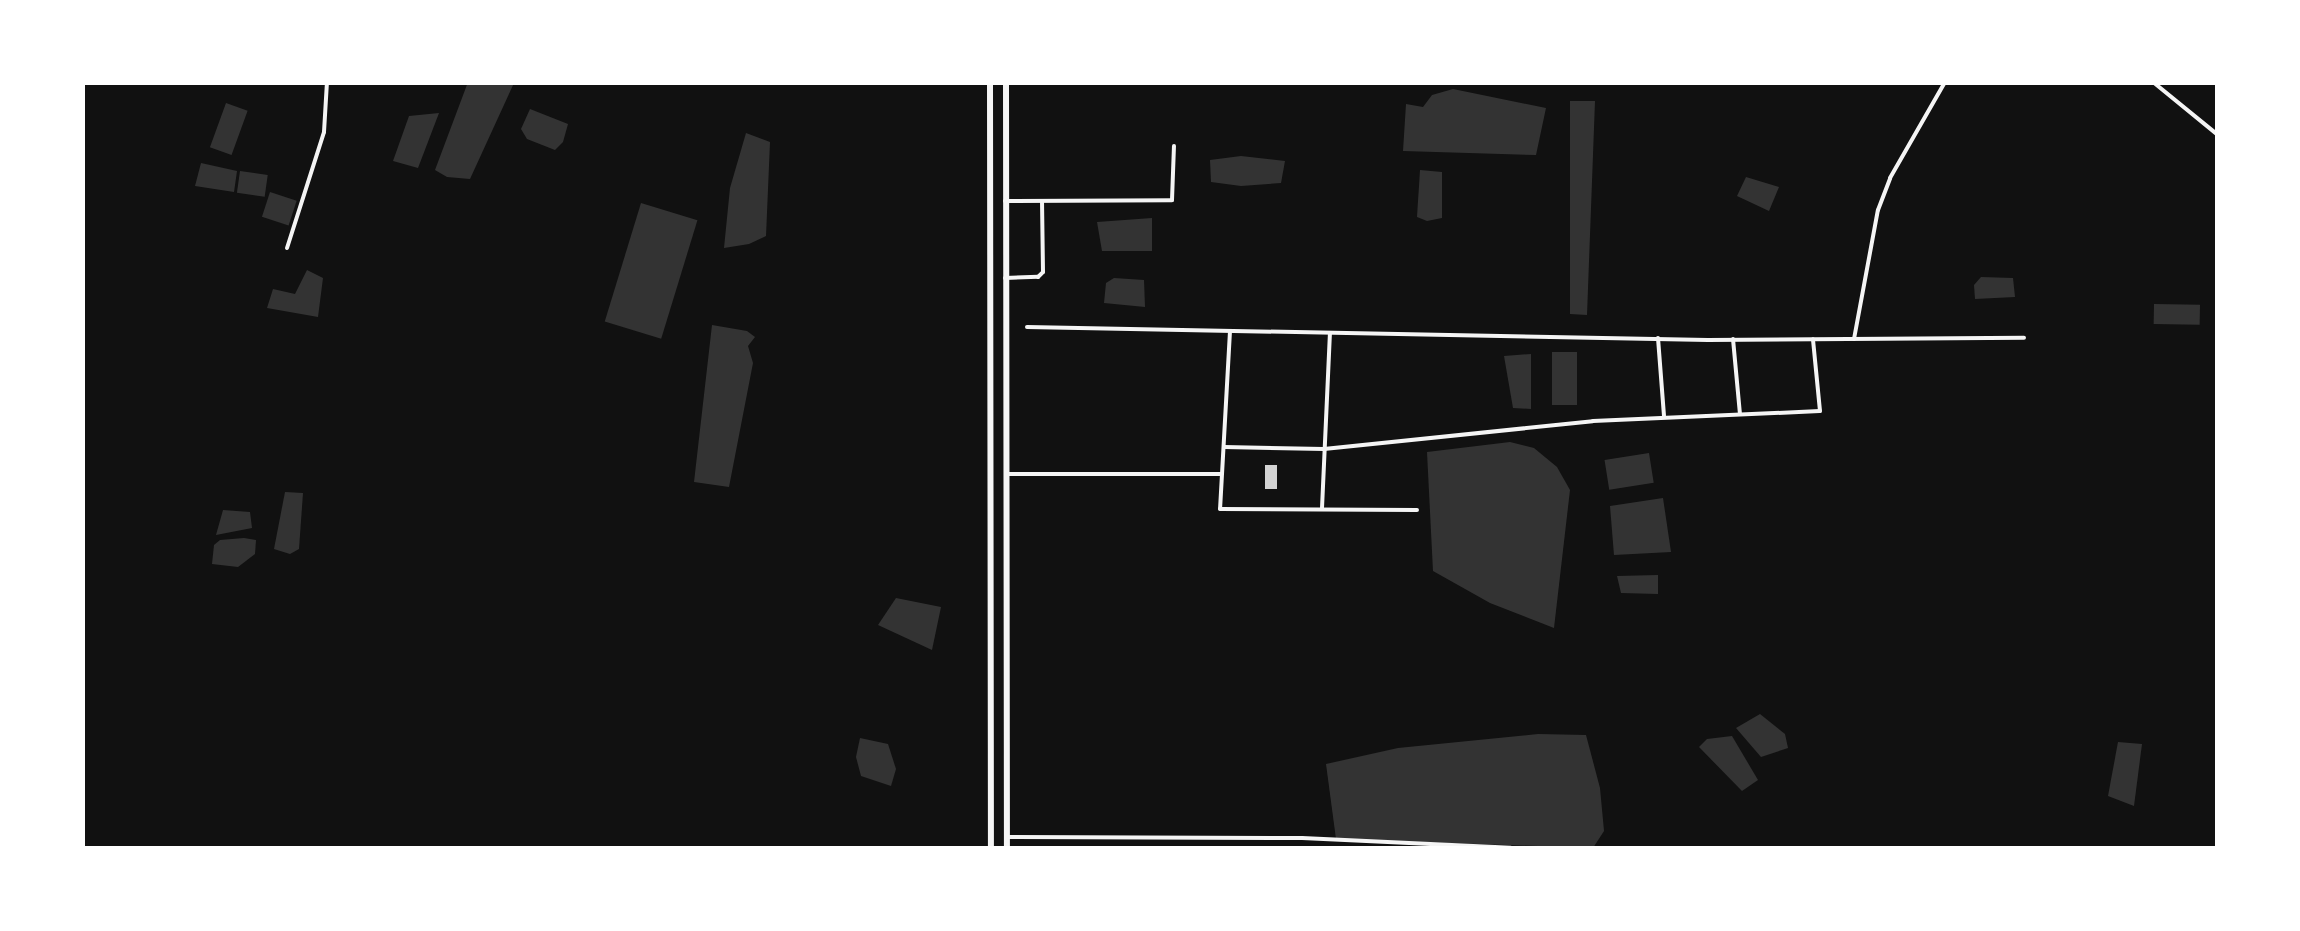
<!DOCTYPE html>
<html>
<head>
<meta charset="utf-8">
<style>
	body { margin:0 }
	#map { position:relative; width:2300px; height:931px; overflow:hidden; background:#111; font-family:"IBM Plex Sans",sans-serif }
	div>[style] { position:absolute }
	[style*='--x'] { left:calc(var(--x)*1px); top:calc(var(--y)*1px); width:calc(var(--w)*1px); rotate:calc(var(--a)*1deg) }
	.water>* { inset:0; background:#333; transform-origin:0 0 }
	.building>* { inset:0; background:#d3d3d3; transform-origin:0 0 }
	.minor>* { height:4px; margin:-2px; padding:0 2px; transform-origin:2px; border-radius:2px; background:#f5f5f5 }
	.trunk>* { height:6px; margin:-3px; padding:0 3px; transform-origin:3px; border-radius:3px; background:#f5f5f5 }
	span { translate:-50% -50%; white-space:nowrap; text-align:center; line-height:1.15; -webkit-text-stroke:8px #fff; paint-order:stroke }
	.frame { position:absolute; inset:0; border:85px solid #fff; pointer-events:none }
</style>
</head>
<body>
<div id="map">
	<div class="water">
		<i style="clip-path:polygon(468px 82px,514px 83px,470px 179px,447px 177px,435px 170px)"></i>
		<i style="clip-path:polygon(1453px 89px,1546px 108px,1536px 155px,1403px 151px,1406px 104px,1423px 107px,1432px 95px)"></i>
		<i style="clip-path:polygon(1570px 101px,1595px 101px,1587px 315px,1570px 314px)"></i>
		<i style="left:226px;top:103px;width:23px;height:47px;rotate:20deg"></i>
		<i style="clip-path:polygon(530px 109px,568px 124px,563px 142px,555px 150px,527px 139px,521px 129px)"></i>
		<i style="clip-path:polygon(439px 113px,418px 168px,393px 161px,409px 116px)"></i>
		<i style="clip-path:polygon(746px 133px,770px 142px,766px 236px,749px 244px,724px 248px,730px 188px)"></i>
		<i style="clip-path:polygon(1241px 156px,1285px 161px,1281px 183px,1241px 186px,1211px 182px,1210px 160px)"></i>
		<i style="clip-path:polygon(201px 163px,237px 171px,234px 192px,195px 186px)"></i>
		<i style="clip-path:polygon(1420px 170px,1442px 172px,1442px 218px,1427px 221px,1417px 217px)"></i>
		<i style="left:240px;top:171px;width:28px;height:22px;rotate:8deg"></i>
		<i style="clip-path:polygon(1746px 177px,1779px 187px,1769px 211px,1737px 196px)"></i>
		<i style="left:270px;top:192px;width:28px;height:26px;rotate:18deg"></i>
		<i style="left:641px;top:203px;width:59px;height:124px;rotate:17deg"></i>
		<i style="clip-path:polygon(1152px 218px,1152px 251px,1102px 251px,1097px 222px)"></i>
		<i style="clip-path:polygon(307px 270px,323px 278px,318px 317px,267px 308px,273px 289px,295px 294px)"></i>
		<i style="clip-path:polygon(1981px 277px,2013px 278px,2015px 297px,1975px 299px,1974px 285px)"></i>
		<i style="clip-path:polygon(1114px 278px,1144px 280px,1145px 307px,1104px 303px,1106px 283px)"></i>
		<i style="left:2154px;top:304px;width:46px;height:20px;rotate:1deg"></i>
		<i style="clip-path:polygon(712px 325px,747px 331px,755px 337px,748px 346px,753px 363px,729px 487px,694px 482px)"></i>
		<i style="left:1577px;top:352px;width:53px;height:25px;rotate:90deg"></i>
		<i style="clip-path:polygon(1531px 354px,1531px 409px,1513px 408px,1504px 356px)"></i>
		<i style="clip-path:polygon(1510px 442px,1534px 448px,1557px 467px,1570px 490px,1554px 628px,1490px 603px,1433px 571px,1427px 452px)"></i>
		<i style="left:1649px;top:453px;width:30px;height:45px;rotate:81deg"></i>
		<i style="clip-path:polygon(285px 492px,303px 493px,299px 549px,290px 554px,274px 549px)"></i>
		<i style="clip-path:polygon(1663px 498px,1671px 552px,1614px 555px,1610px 506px)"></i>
		<i style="clip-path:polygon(223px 510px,250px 512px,252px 528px,216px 535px)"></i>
		<i style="clip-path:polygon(244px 538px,256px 540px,255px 554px,238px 567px,212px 564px,214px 545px,220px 540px)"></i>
		<i style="clip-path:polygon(1658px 575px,1658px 594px,1621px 593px,1617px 576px)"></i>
		<i style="clip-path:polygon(896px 598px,941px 607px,932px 650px,878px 625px)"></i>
		<i style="clip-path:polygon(1760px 714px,1785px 734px,1788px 748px,1761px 757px,1736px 728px)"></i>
		<i style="clip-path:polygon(1538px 734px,1586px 735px,1600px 788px,1604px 831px,1593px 848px,1336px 839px,1326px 764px,1398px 748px)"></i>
		<i style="clip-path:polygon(1732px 736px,1758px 780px,1742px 791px,1699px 747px,1707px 739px)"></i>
		<i style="clip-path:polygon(860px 738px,888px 744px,896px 769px,891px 786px,861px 776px,856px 757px)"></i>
		<i style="clip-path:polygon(2118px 742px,2142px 744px,2134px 806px,2108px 796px)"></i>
	</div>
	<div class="building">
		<i style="left:1265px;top:465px;width:12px;height:24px"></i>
	</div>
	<div class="minor">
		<i style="--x:2153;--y:82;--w:84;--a:39.2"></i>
		<i style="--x:1005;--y:201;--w:167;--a:-0.3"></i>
		<i style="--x:1172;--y:200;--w:54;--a:-87.9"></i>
		<i style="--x:287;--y:248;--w:122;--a:-72.3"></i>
		<i style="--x:324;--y:132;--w:50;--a:-86.6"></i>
		<i style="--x:1005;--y:278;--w:33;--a:-2"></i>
		<i style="--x:1038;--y:277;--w:7;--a:-45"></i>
		<i style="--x:1043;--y:272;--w:70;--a:-90.8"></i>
		<i style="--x:1027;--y:327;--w:681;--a:1.09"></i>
		<i style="--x:1708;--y:340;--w:316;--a:-0.4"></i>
		<i style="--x:1230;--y:331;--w:178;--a:93.2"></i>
		<i style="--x:1220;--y:509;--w:197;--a:0.3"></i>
		<i style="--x:1658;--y:338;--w:78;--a:85.6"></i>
		<i style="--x:1733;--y:339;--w:75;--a:84.7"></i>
		<i style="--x:1854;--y:339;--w:131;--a:-79.5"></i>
		<i style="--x:1878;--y:210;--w:34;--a:-69"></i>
		<i style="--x:1890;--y:178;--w:111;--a:-60.2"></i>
		<i style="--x:1224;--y:447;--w:100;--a:1.1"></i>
		<i style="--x:1324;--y:449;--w:270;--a:-5.9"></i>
		<i style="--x:1593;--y:421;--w:227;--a:-2.5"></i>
		<i style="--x:1820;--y:411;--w:72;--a:-95.6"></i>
		<i style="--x:1006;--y:474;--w:215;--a:0"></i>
		<i style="--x:1322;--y:508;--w:175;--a:-87.4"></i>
		<i style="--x:1007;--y:837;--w:295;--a:0.2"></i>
		<i style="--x:1302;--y:838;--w:209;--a:2.7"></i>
	</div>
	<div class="trunk">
		<i style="--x:990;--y:82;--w:766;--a:89.93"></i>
		<i style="--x:1006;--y:82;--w:766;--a:89.93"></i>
	</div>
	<div class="frame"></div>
</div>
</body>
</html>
